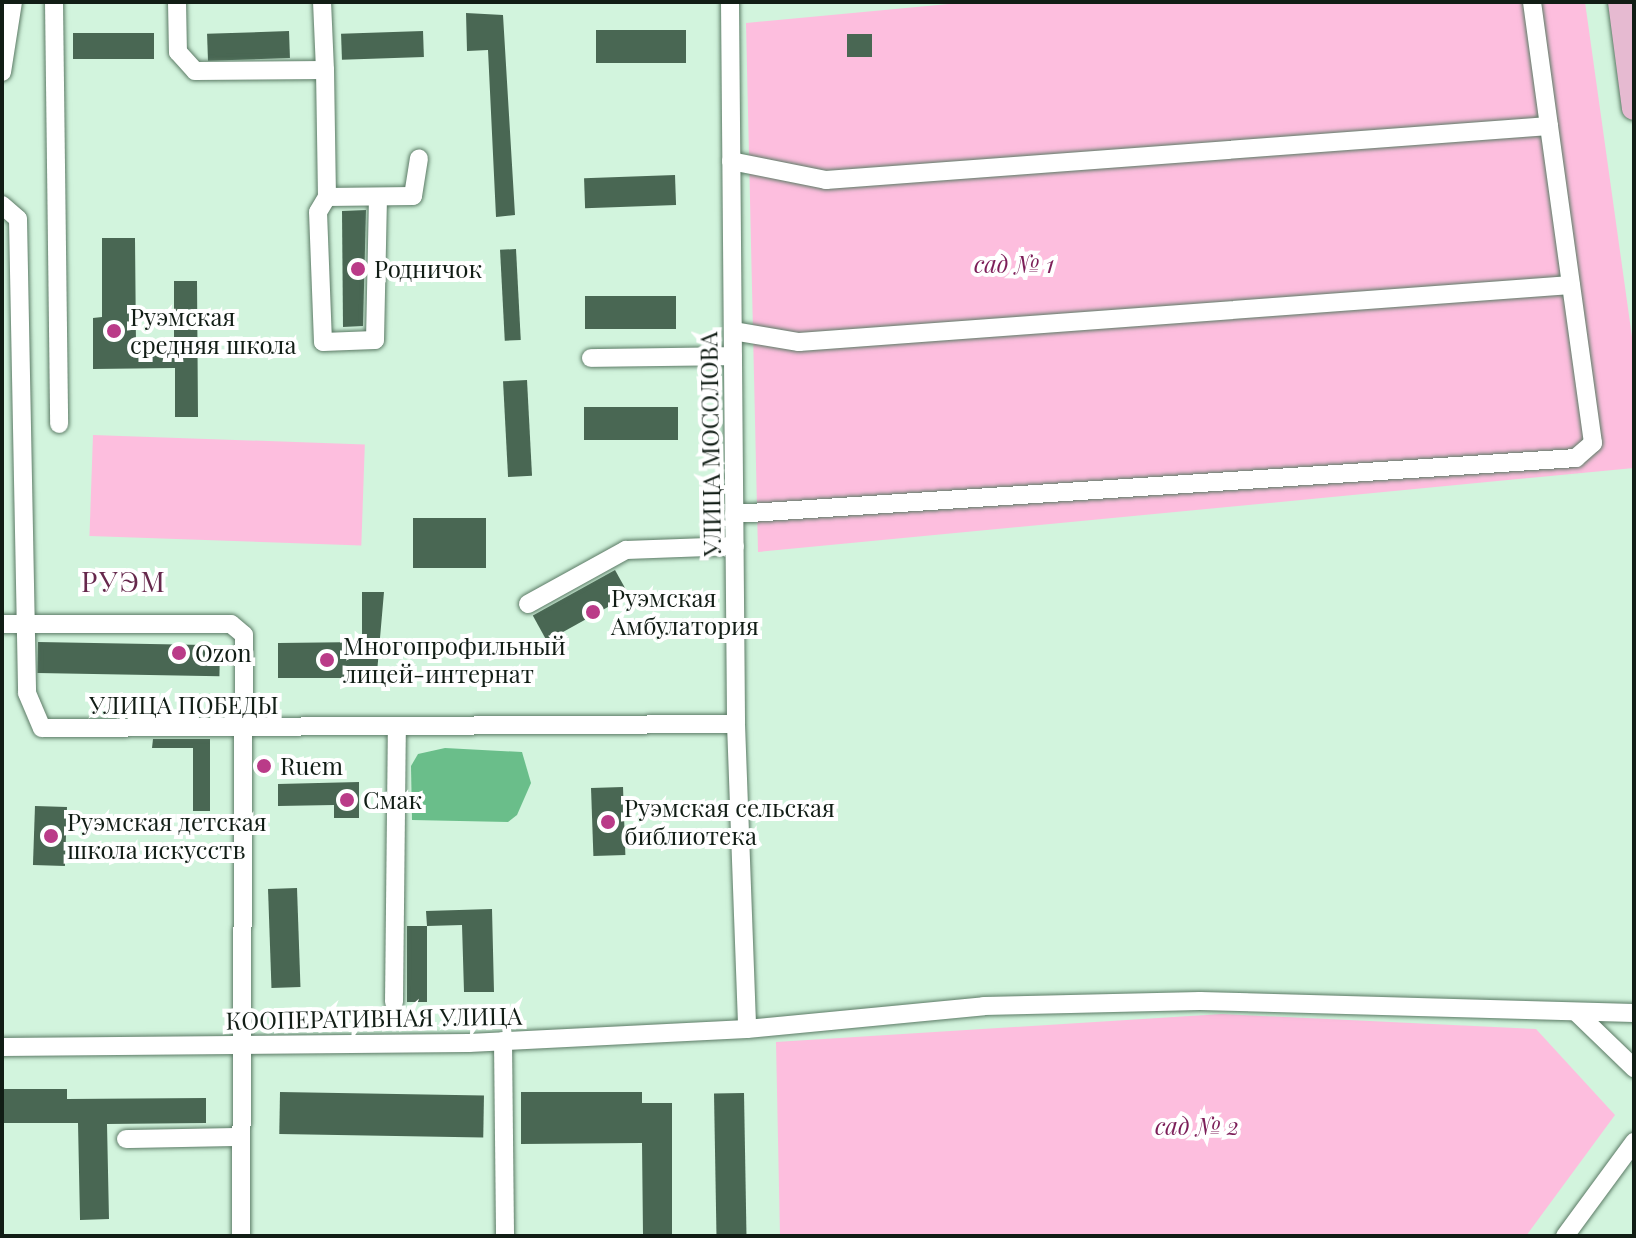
<!DOCTYPE html>
<html>
<head>
<meta charset="utf-8">
<style>
	body { margin:0 }
	#map { position:relative; width:1636px; height:1238px; overflow:hidden; background:#d2f4dd; font-family:"Playfair Display",serif }
	div>[style] { position:absolute }
	[style*='--x'] { left:calc(var(--x)*1px); top:calc(var(--y)*1px); width:calc(var(--w)*1px); rotate:calc(var(--a)*1deg) }
	.green>* { inset:0; background:#fdbede; transform-origin:0 0 }
	.water>* { inset:0; background:#6abe8a }
	.building>* { inset:0; background:#496753; transform-origin:0 0 }
	.roads { filter:drop-shadow(0 0 2px #5b7a65) drop-shadow(0 0 2px #5b7a65) }
	.minor>* { height:18px; margin:-9px; padding:0 9px; transform-origin:9px; border-radius:9px; background:#fff }
	.major>* { height:24px; margin:-12px; padding:0 12px; transform-origin:12px; border-radius:12px; background:#e6bad1 }
	.dots>* { width:22px; height:22px; translate:-50% -50%; box-sizing:border-box; border:4px solid #fff; border-radius:50% }
	span { translate:-50% -50%; white-space:nowrap; text-align:center; line-height:1.15; -webkit-text-stroke:8px #fff; paint-order:stroke }
	.park-label { font-size:24px; color:#7c1e58; font-style:italic }
	.poi-label { font-size:24px; color:#111d15 }
	.left { translate:0 -50%; text-align:left }
	.street-label { font-size:24px; color:#111d15 }
	.quarter-label { font-size:28px; color:#66284c; letter-spacing:2px }
	.frame { position:absolute; inset:0; border:4px solid #111d15; pointer-events:none }
</style>
</head>
<body>
<div id="map">
	<div class="green">
		<i style="clip-path:polygon(970px 2px,1585px 2px,1634px 351px,1634px 468px,758px 552px,746px 23px)"></i>
		<i style="left:93px;top:435px;width:272px;height:101px;rotate:2deg"></i>
		<i style="clip-path:polygon(1222px 1014px,1536px 1029px,1615px 1115px,1526px 1236px,780px 1236px,776px 1042px)"></i>
	</div>
	<div class="water">
		<i style="clip-path:polygon(445px 748px,522px 752px,531px 783px,517px 815px,508px 822px,412px 820px,411px 766px,418px 754px)"></i>
	</div>
	<div class="building">
		<i style="clip-path:polygon(466px 13px,503px 15px,515px 215px,496px 217px,488px 50px,467px 51px)"></i>
		<i style="left:686px;top:30px;width:33px;height:90px;rotate:90deg"></i>
		<i style="left:289px;top:31px;width:27px;height:82px;rotate:88deg"></i>
		<i style="left:423px;top:31px;width:26px;height:82px;rotate:88deg"></i>
		<i style="left:154px;top:33px;width:26px;height:81px;rotate:90deg"></i>
		<i style="left:847px;top:34px;width:25px;height:23px"></i>
		<i style="left:675px;top:175px;width:30px;height:91px;rotate:88deg"></i>
		<i style="clip-path:polygon(366px 210px,363px 326px,343px 327px,342px 211px)"></i>
		<i style="clip-path:polygon(102px 238px,135px 238px,136px 345px,174px 345px,174px 281px,197px 281px,198px 417px,175px 417px,175px 368px,93px 369px,93px 318px,102px 317px)"></i>
		<i style="left:516px;top:249px;width:91px;height:16px;rotate:87deg"></i>
		<i style="left:585px;top:296px;width:91px;height:33px"></i>
		<i style="left:527px;top:380px;width:96px;height:24px;rotate:87deg"></i>
		<i style="left:678px;top:407px;width:33px;height:94px;rotate:90deg"></i>
		<i style="left:413px;top:518px;width:73px;height:50px"></i>
		<i style="left:615px;top:570px;width:29px;height:94px;rotate:61deg"></i>
		<i style="clip-path:polygon(362px 592px,384px 592px,376px 684px,358px 685px,358px 678px,278px 678px,278px 643px,362px 642px)"></i>
		<i style="left:38px;top:642px;width:182px;height:31px;rotate:1deg"></i>
		<i style="clip-path:polygon(153px 739px,210px 739px,210px 811px,193px 811px,193px 748px,152px 748px)"></i>
		<i style="clip-path:polygon(359px 782px,359px 818px,334px 818px,334px 805px,278px 806px,278px 784px)"></i>
		<i style="left:623px;top:787px;width:68px;height:32px;rotate:88deg"></i>
		<i style="left:35px;top:806px;width:32px;height:59px;rotate:2deg"></i>
		<i style="left:297px;top:888px;width:99px;height:29px;rotate:88deg"></i>
		<i style="clip-path:polygon(492px 909px,494px 992px,464px 992px,462px 925px,427px 926px,426px 911px)"></i>
		<i style="left:407px;top:926px;width:20px;height:76px"></i>
		<i style="clip-path:polygon(2px 1089px,67px 1089px,67px 1099px,206px 1098px,206px 1123px,107px 1124px,109px 1219px,80px 1220px,78px 1123px,2px 1123px)"></i>
		<i style="left:280px;top:1092px;width:204px;height:42px;rotate:1deg"></i>
		<i style="clip-path:polygon(521px 1092px,642px 1092px,642px 1103px,672px 1103px,672px 1236px,643px 1236px,642px 1143px,521px 1144px)"></i>
		<i style="left:744px;top:1093px;width:141px;height:30px;rotate:89deg"></i>
	</div>
	<div class="roads">
		<div class="minor">
			<i style="--x:54;--y:2;--w:422;--a:89.3"></i>
			<i style="--x:177;--y:2;--w:50;--a:88.9"></i>
			<i style="--x:178;--y:52;--w:25;--a:48"></i>
			<i style="--x:195;--y:71;--w:130;--a:-0.4"></i>
			<i style="--x:325;--y:70;--w:68;--a:-92.5"></i>
			<i style="--x:730;--y:2;--w:722;--a:89.52"></i>
			<i style="--x:736;--y:724;--w:305;--a:87.9"></i>
			<i style="--x:1532;--y:2;--w:125;--a:82.2"></i>
			<i style="--x:325;--y:70;--w:127;--a:89.1"></i>
			<i style="--x:327;--y:197;--w:17;--a:121"></i>
			<i style="--x:318;--y:212;--w:130;--a:87.8"></i>
			<i style="--x:323;--y:342;--w:52;--a:-2.2"></i>
			<i style="--x:375;--y:340;--w:143;--a:-88.8"></i>
			<i style="--x:2;--y:72;--w:71;--a:-81.1"></i>
			<i style="--x:731;--y:161;--w:97;--a:11.3"></i>
			<i style="--x:826;--y:180;--w:725;--a:-4.27"></i>
			<i style="--x:1549;--y:126;--w:320;--a:82.1"></i>
			<i style="--x:1593;--y:443;--w:23;--a:139"></i>
			<i style="--x:1576;--y:458;--w:844;--a:176.19"></i>
			<i style="--x:327;--y:197;--w:86;--a:-0.7"></i>
			<i style="--x:413;--y:196;--w:38;--a:-81"></i>
			<i style="--x:2;--y:205;--w:21;--a:41"></i>
			<i style="--x:18;--y:219;--w:474;--a:88.9"></i>
			<i style="--x:27;--y:693;--w:38;--a:67"></i>
			<i style="--x:42;--y:728;--w:694;--a:-0.33"></i>
			<i style="--x:733;--y:331;--w:67;--a:9.5"></i>
			<i style="--x:799;--y:342;--w:774;--a:-4.22"></i>
			<i style="--x:591;--y:358;--w:142;--a:-0.8"></i>
			<i style="--x:528;--y:604;--w:112;--a:-28.9"></i>
			<i style="--x:626;--y:550;--w:109;--a:-2.1"></i>
			<i style="--x:2;--y:624;--w:229;--a:0"></i>
			<i style="--x:231;--y:624;--w:17;--a:40"></i>
			<i style="--x:244;--y:635;--w:601;--a:90.29"></i>
			<i style="--x:394;--y:1002;--w:273;--a:-89.4"></i>
			<i style="--x:1576;--y:1012;--w:81;--a:44"></i>
			<i style="--x:503;--y:1041;--w:195;--a:89.4"></i>
			<i style="--x:2;--y:1047;--w:467;--a:-0.5"></i>
			<i style="--x:469;--y:1043;--w:278;--a:-2.9"></i>
			<i style="--x:747;--y:1029;--w:238;--a:-5.5"></i>
			<i style="--x:984;--y:1006;--w:216;--a:-1.3"></i>
			<i style="--x:1200;--y:1001;--w:434;--a:1.6"></i>
			<i style="--x:126;--y:1139;--w:113;--a:-1"></i>
			<i style="--x:1565;--y:1236;--w:117;--a:-53.7"></i>
		</div>
		<div class="major">
			<i style="--x:1620;--y:2;--w:107;--a:82.5"></i>
		</div>
	</div>
	<div class="dots">
		<i style="left:358px;top:269px;background:#ba3b88"></i>
		<i style="left:114px;top:331px;background:#ba3b88"></i>
		<i style="left:593px;top:612px;background:#ba3b88"></i>
		<i style="left:179px;top:653px;background:#ba3b88"></i>
		<i style="left:327px;top:660px;background:#ba3b88"></i>
		<i style="left:264px;top:766px;background:#ba3b88"></i>
		<i style="left:347px;top:800px;background:#ba3b88"></i>
		<i style="left:608px;top:822px;background:#ba3b88"></i>
		<i style="left:51px;top:836px;background:#ba3b88"></i>
	</div>
	<div class="park-label">
		<span style="left:1014px;top:264px">сад № 1</span>
		<span style="left:1197px;top:1126px">сад № 2</span>
	</div>
	<div class="poi-label">
		<span class="left" style="left:374px;top:269px">Родничок</span>
		<span class="left" style="left:130px;top:331px">Руэмская<br>средняя школа</span>
		<span class="left" style="left:611px;top:612px">Руэмская<br>Амбулатория</span>
		<span class="left" style="left:343px;top:660px">Многопрофильный<br>лицей-интернат</span>
		<span class="left" style="left:195px;top:653px">Ozon</span>
		<span class="left" style="left:280px;top:766px">Ruem</span>
		<span class="left" style="left:363px;top:800px">Смак</span>
		<span class="left" style="left:624px;top:822px">Руэмская сельская<br>библиотека</span>
		<span class="left" style="left:67px;top:836px">Руэмская детская<br>школа искусств</span>
	</div>
	<div class="street-label">
		<span style="left:710px;top:444px;rotate:-91deg">УЛИЦА МОСОЛОВА</span>
		<span style="left:184px;top:705px">УЛИЦА ПОБЕДЫ</span>
		<span style="left:374px;top:1018px;rotate:-1deg">КООПЕРАТИВНАЯ УЛИЦА</span>
	</div>
	<div class="quarter-label">
		<span style="left:124px;top:581px">РУЭМ</span>
	</div>
	<div class="frame"></div>
</div>
</body>
</html>
